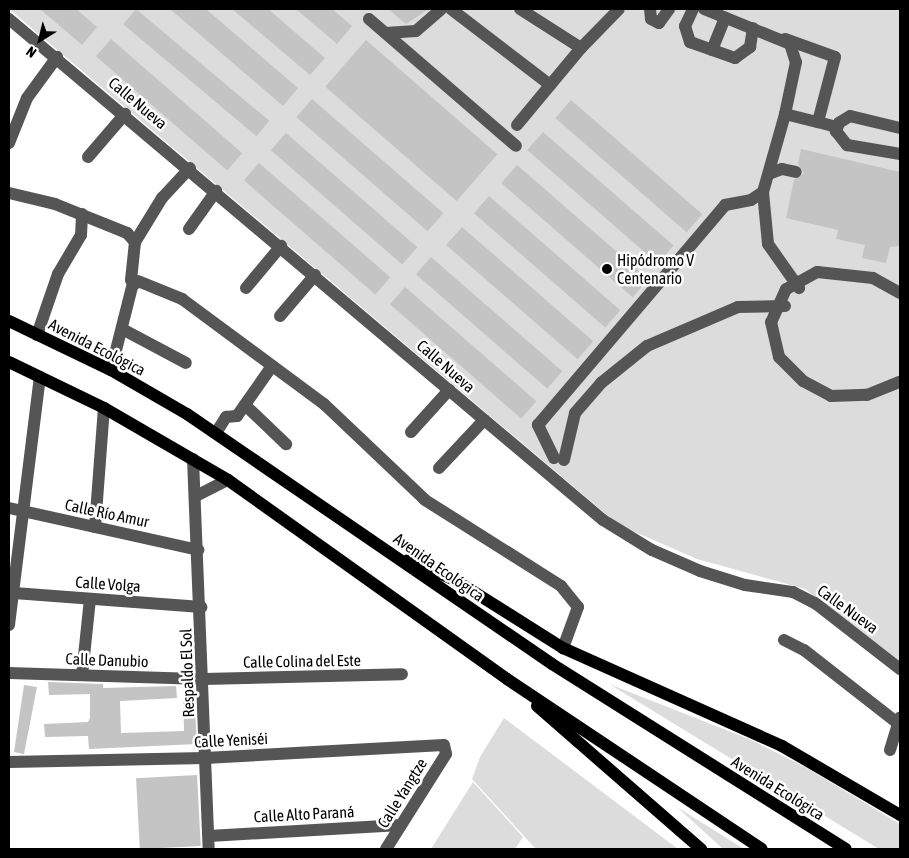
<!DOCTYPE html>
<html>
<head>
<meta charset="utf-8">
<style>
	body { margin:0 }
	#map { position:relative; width:909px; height:858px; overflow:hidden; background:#fff; font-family:"Asap Condensed",sans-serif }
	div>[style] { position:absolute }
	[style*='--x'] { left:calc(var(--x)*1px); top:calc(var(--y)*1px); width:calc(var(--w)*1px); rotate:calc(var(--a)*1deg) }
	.green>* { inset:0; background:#dcdcdc }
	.building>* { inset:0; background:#c4c4c4; transform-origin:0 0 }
	.minor>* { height:12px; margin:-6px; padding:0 6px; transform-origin:6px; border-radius:6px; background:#555 }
	.major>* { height:12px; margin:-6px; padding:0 6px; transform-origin:6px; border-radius:6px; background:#000 }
	.dots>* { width:14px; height:14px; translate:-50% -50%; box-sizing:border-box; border:2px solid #fff; border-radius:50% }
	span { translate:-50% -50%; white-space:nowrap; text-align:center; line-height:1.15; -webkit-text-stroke:5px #fff; paint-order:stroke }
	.street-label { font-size:16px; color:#000 }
	.poi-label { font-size:16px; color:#000 }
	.left { translate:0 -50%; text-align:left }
	.frame { position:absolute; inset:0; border:10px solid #000; pointer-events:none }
	.north { position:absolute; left:15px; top:15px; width:50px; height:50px; -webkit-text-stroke:4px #fff; paint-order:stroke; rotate:216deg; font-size:14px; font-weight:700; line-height:20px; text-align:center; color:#000 }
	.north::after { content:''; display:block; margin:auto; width:18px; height:22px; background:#000; clip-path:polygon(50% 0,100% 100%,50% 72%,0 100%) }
</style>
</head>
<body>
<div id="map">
	<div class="green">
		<i style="clip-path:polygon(9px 9px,900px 9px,900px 661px,805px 589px,697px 559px,619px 525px)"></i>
		<i style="clip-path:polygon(609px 684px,749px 739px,805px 767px,900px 824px,900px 849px,879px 849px)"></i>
		<i style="clip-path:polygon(504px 718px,678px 849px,536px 849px,472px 779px,480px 757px)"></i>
		<i style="clip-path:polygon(473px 782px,523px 837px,515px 849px,431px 849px)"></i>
		<i style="clip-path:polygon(677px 807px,744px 849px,723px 849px)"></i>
	</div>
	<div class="building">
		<i style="clip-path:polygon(40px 9px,76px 9px,97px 27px,82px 45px)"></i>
		<i style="left:136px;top:9px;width:174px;height:20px;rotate:40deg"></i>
		<i style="clip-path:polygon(170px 9px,206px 9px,298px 88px,283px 106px)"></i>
		<i style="clip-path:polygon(232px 9px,268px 9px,325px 58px,310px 75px)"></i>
		<i style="clip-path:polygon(296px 9px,332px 9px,352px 26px,337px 44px)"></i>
		<i style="clip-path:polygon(388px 9px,429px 9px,406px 24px)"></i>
		<i style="left:111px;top:39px;width:174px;height:23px;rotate:41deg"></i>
		<i style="left:366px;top:40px;width:174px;height:62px;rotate:41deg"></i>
		<i style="left:312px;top:99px;width:174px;height:24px;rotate:41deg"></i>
		<i style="left:571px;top:100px;width:174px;height:24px;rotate:41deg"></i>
		<i style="left:543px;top:132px;width:173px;height:24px;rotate:41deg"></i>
		<i style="left:286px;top:133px;width:174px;height:23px;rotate:41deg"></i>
		<i style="clip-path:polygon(801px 149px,900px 172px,900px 246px,890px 247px,886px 263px,862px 258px,865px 245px,836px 239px,838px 230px,786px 218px,794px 180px,804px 173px,798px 164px)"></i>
		<i style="left:259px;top:163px;width:174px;height:23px;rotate:41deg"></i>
		<i style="left:517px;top:165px;width:174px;height:24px;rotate:41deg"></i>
		<i style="left:489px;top:196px;width:174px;height:23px;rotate:41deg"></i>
		<i style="left:462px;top:227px;width:174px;height:24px;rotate:41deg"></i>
		<i style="left:431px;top:257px;width:174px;height:23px;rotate:41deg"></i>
		<i style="left:405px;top:287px;width:174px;height:23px;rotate:41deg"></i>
		<i style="clip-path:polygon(48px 682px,103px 684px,103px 688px,176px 686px,177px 698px,120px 701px,121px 733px,184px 731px,183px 691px,194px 691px,197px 744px,89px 749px,88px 736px,45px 737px,44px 724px,88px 722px,90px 718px,90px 694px,49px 695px)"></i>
		<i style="clip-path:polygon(24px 685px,37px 687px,24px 754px,14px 752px)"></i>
		<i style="left:197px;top:775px;width:71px;height:61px;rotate:87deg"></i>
	</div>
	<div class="minor">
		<i style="--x:451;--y:9;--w:125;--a:37.5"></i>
		<i style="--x:520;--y:9;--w:72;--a:32.6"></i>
		<i style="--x:581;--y:48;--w:54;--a:-45.7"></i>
		<i style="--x:650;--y:9;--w:10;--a:84"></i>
		<i style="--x:651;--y:19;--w:9;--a:27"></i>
		<i style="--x:659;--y:23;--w:17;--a:-54"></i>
		<i style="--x:693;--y:9;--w:19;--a:115"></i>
		<i style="--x:685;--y:26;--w:17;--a:73"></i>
		<i style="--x:690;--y:42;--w:48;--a:19.6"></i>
		<i style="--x:735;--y:58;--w:19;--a:-36"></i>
		<i style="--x:750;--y:47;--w:19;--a:-81"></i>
		<i style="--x:704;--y:9;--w:93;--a:22.1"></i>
		<i style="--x:790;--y:44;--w:19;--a:72"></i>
		<i style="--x:796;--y:62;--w:53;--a:101.9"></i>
		<i style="--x:9;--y:19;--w:777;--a:40.15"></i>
		<i style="--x:603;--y:520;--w:57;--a:31.5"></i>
		<i style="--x:652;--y:550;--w:52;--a:23.6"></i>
		<i style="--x:700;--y:571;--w:47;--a:17.3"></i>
		<i style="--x:745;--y:585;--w:49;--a:8.3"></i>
		<i style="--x:793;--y:592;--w:25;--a:27"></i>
		<i style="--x:815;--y:603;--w:108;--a:37.8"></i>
		<i style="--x:369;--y:19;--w:194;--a:40.8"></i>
		<i style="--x:386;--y:33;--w:30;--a:-4"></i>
		<i style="--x:416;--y:31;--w:33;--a:-41"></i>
		<i style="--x:785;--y:39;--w:53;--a:19.8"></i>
		<i style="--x:835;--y:57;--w:67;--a:104.7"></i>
		<i style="--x:818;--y:122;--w:20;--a:15"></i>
		<i style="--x:712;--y:50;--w:35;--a:-68"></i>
		<i style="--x:517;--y:125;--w:100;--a:-50.3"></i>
		<i style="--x:900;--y:128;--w:51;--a:-166.5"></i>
		<i style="--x:850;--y:116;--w:13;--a:148"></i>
		<i style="--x:839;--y:123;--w:9;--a:111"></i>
		<i style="--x:836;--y:131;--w:18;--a:52"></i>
		<i style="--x:847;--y:145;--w:54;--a:9.6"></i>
		<i style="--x:9;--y:143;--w:48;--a:-68.2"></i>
		<i style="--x:27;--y:98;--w:51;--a:-53.8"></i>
		<i style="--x:88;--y:157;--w:57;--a:-49.3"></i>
		<i style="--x:771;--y:173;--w:12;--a:-20"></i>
		<i style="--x:782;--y:169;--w:14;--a:12"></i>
		<i style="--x:763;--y:192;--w:52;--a:84.5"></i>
		<i style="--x:768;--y:244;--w:54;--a:54.8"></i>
		<i style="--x:9;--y:193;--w:47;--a:13.4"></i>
		<i style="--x:55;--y:204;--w:78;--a:21.9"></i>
		<i style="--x:127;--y:233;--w:12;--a:48"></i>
		<i style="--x:135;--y:242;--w:38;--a:96"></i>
		<i style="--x:131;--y:280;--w:6;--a:31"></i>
		<i style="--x:189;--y:229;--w:47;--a:-54.6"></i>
		<i style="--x:135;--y:242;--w:52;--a:-58.5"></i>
		<i style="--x:162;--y:198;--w:41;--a:-47"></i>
		<i style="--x:138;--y:281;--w:48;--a:22.2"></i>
		<i style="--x:182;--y:299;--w:177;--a:36.5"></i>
		<i style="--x:324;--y:404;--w:139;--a:43.5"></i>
		<i style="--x:425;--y:500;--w:161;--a:32.3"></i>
		<i style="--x:561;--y:586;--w:27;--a:51"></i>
		<i style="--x:578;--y:607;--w:44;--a:110.1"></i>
		<i style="--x:246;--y:288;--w:55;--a:-50.2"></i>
		<i style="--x:900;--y:293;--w:31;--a:-151"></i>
		<i style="--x:873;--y:278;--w:56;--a:-173.9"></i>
		<i style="--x:817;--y:272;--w:35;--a:151"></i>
		<i style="--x:786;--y:289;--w:36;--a:114"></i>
		<i style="--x:771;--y:322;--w:36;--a:77"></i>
		<i style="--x:779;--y:357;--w:34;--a:45"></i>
		<i style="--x:803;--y:381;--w:32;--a:28"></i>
		<i style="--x:831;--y:396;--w:36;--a:-2"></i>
		<i style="--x:867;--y:395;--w:35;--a:-22"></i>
		<i style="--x:280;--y:316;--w:54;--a:-49.5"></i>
		<i style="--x:124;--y:330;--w:70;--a:28"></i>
		<i style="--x:37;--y:335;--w:65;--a:-71"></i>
		<i style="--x:58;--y:274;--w:45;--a:-59.5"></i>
		<i style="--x:81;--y:235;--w:21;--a:-87"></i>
		<i style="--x:111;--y:370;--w:90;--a:-75.8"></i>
		<i style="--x:245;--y:405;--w:57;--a:43.6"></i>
		<i style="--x:411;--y:432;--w:57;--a:-47.9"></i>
		<i style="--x:216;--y:433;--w:19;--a:-58"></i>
		<i style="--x:226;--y:417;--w:11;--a:-5"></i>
		<i style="--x:237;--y:416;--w:61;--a:-55"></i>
		<i style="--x:554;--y:458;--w:37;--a:-116"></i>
		<i style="--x:538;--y:425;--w:289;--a:-49.6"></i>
		<i style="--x:725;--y:205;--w:26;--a:-11"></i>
		<i style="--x:751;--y:200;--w:14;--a:-34"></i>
		<i style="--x:763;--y:192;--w:81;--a:-74.2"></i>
		<i style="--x:785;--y:114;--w:34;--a:14"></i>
		<i style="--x:193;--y:459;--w:390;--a:87.7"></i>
		<i style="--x:564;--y:460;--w:48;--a:-76.8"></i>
		<i style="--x:575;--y:413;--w:40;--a:-49"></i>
		<i style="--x:601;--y:383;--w:59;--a:-38.8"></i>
		<i style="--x:647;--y:346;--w:99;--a:-23.2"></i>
		<i style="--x:738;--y:307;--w:47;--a:-1.2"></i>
		<i style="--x:439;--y:468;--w:66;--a:-46.8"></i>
		<i style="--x:196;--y:496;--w:36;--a:-27"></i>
		<i style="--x:9;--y:508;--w:194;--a:12.5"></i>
		<i style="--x:95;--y:527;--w:119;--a:-85.7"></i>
		<i style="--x:14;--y:593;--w:188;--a:4.3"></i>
		<i style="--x:9;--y:625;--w:250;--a:-82.9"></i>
		<i style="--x:784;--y:640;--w:22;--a:27"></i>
		<i style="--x:804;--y:650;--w:117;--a:38"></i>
		<i style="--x:9;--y:673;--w:195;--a:1.8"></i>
		<i style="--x:204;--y:679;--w:198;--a:-1.4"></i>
		<i style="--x:82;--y:675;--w:76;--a:-84"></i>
		<i style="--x:890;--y:750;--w:34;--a:-73"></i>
		<i style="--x:9;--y:762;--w:196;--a:-1.2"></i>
		<i style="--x:205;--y:758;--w:239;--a:-3.1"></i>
		<i style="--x:444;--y:745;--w:9;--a:77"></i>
		<i style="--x:446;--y:754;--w:112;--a:122.3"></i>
		<i style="--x:209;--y:836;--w:192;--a:-3.3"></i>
	</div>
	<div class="major">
		<i style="--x:9;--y:321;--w:113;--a:25.7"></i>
		<i style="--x:111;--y:370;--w:88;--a:30.1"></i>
		<i style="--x:187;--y:414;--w:442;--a:34.4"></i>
		<i style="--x:552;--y:664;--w:347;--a:32.2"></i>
		<i style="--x:9;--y:362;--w:106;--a:25.8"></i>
		<i style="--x:104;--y:408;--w:143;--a:30.1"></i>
		<i style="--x:228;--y:480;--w:343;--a:35.5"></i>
		<i style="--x:507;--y:679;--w:306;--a:33.7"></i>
		<i style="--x:408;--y:560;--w:51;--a:23.1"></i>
		<i style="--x:455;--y:580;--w:128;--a:32.2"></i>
		<i style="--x:563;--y:648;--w:240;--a:24.1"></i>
		<i style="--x:782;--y:746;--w:137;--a:30.3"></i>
		<i style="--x:537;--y:706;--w:218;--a:41.1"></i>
	</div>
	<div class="dots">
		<i style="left:607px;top:269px;background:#000"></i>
	</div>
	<div class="street-label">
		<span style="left:138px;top:103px;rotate:40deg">Calle Nueva</span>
		<span style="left:97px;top:347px;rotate:27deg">Avenida Ecológica</span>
		<span style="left:446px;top:366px;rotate:41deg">Calle Nueva</span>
		<span style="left:107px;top:513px;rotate:12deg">Calle Río Amur</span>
		<span style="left:439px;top:567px;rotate:35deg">Avenida Ecológica</span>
		<span style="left:108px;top:584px;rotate:4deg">Calle Volga</span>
		<span style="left:848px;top:609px;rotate:36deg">Calle Nueva</span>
		<span style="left:107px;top:660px;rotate:2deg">Calle Danubio</span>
		<span style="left:302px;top:661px;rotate:-1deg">Calle Colina del Este</span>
		<span style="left:187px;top:673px;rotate:-92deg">Respaldo El Sol</span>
		<span style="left:231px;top:740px;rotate:-3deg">Calle Yeniséi</span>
		<span style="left:778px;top:788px;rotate:32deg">Avenida Ecológica</span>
		<span style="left:402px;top:793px;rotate:-58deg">Calle Yangtze</span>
		<span style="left:304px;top:814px;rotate:-3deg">Calle Alto Paraná</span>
	</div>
	<div class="poi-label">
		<span class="left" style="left:617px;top:269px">Hipódromo V<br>Centenario</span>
	</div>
	<div class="frame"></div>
	<div class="north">N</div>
</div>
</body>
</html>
